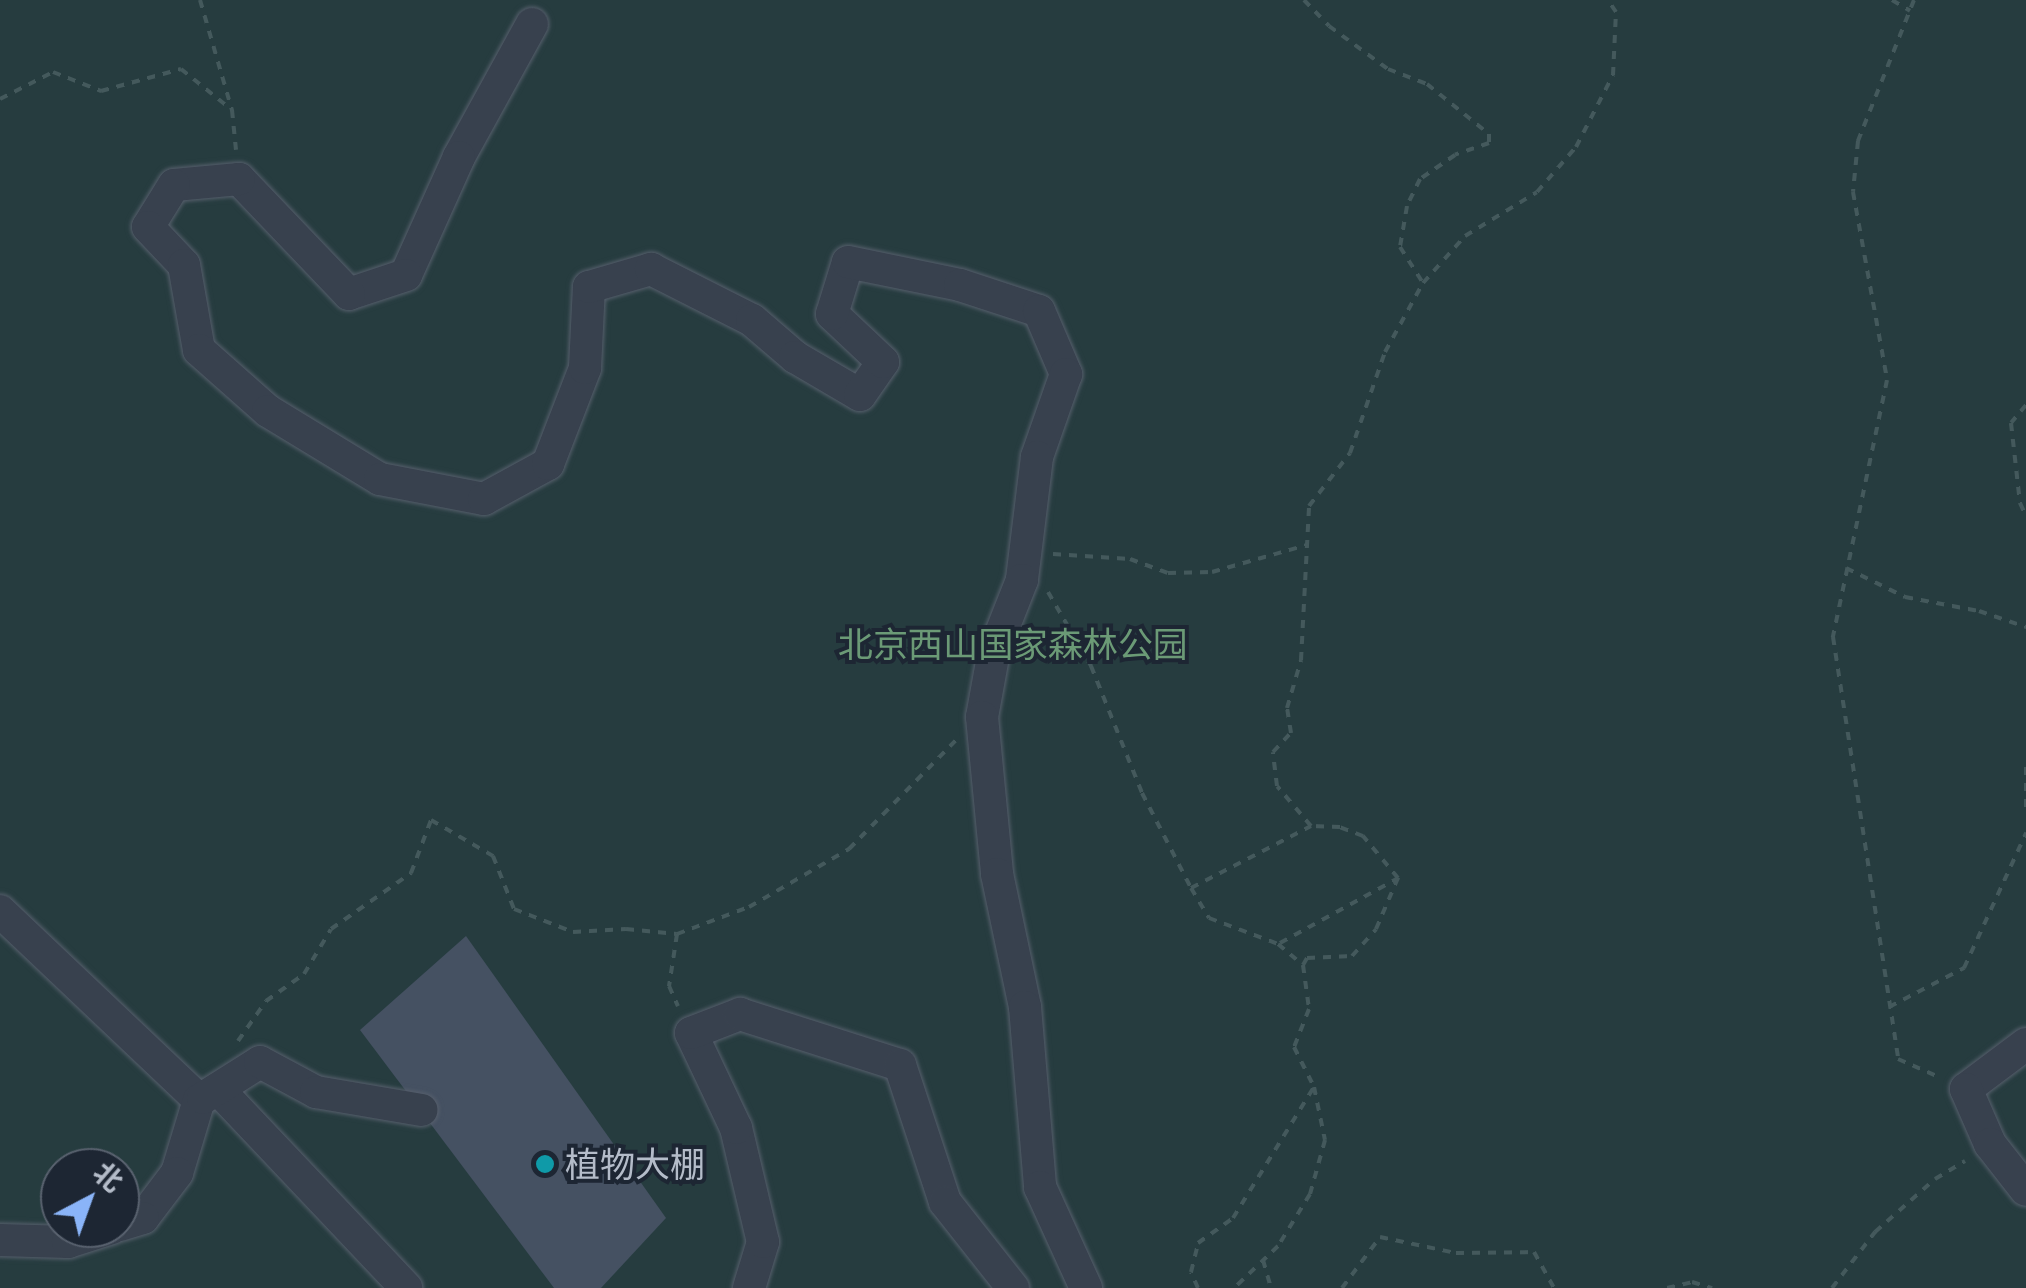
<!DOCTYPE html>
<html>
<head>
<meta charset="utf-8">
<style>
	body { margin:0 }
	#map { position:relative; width:2026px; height:1288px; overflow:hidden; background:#242f3e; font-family:Mulish,"Noto Sans SC",sans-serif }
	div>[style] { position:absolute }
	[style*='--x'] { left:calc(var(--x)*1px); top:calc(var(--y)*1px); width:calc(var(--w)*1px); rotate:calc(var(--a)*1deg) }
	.green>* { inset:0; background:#263c3f }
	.building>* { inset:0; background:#455162 }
	.path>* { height:4px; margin-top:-2px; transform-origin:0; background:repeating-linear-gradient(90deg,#44595c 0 8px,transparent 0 16px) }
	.roads { filter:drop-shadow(0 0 2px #565f6c) drop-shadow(0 0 2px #565f6c) }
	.minor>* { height:32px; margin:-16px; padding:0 16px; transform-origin:16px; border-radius:16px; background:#38414e }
	.dots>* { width:28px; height:28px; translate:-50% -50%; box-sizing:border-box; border:5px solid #1d2633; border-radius:50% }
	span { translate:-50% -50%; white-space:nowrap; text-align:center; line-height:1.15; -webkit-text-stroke:8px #1d2633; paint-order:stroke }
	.park-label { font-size:35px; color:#6b9a76 }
	.poi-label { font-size:35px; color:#b4bcc9 }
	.left { translate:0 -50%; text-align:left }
	.north { position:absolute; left:40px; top:1148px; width:100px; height:100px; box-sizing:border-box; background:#1d2633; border:2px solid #59626f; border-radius:50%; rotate:41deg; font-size:28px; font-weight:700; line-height:40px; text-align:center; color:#b4bcc9 }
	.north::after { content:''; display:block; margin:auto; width:35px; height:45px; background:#8ab4f8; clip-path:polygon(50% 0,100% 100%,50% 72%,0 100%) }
</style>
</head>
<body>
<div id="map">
	<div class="green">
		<i style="clip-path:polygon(evenodd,0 0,2026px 0,2026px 1288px,0 1288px,0 0,60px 1168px,120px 1168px,120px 1228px,60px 1228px,60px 1168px)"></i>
	</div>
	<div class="building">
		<i style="clip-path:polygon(466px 936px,666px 1218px,601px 1288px,554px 1288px,360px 1030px)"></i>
	</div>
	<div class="path">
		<i style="--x:200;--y:0;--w:115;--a:73.8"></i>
		<i style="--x:232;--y:110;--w:40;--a:84.3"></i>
		<i style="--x:1304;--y:0;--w:36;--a:46"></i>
		<i style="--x:1329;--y:26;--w:73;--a:36.1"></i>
		<i style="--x:1388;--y:69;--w:42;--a:21"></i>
		<i style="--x:1427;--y:84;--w:80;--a:38.9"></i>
		<i style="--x:1489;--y:134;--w:9;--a:90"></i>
		<i style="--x:1489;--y:143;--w:36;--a:161"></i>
		<i style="--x:1455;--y:155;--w:42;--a:145.6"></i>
		<i style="--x:1420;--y:179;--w:30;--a:116"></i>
		<i style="--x:1407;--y:206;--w:42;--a:99.7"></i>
		<i style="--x:1400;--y:247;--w:43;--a:57.4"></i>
		<i style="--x:1892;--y:0;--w:21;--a:31"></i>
		<i style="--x:1914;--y:0;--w:152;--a:111.7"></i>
		<i style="--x:1858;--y:141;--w:51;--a:95.6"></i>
		<i style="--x:1853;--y:192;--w:191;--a:79.7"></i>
		<i style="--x:1887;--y:380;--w:263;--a:101.9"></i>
		<i style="--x:1833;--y:637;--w:427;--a:81.2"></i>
		<i style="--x:1898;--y:1059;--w:45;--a:23.7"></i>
		<i style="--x:0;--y:99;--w:59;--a:-27"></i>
		<i style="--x:53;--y:72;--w:52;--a:21.6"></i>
		<i style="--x:101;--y:91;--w:83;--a:-15.4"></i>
		<i style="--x:181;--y:69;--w:65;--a:38.8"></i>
		<i style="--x:2026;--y:405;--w:23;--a:130"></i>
		<i style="--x:2011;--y:423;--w:81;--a:83.6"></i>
		<i style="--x:2020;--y:503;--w:14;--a:65"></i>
		<i style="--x:1053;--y:554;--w:77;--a:3.7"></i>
		<i style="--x:1130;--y:559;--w:40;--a:20.2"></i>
		<i style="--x:1168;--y:573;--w:44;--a:-1.3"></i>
		<i style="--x:1212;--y:572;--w:99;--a:-15.9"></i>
		<i style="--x:1846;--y:568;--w:66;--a:26.2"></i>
		<i style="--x:1905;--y:597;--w:75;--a:10.7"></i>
		<i style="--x:1979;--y:611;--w:50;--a:18.8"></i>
		<i style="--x:1048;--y:592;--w:86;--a:59.8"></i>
		<i style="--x:1091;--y:666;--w:137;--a:68.1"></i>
		<i style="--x:1142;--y:793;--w:107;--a:62.7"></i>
		<i style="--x:1191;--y:888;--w:135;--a:-27.3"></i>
		<i style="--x:1311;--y:826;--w:52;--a:-130.4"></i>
		<i style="--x:1277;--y:786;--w:34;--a:-97"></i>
		<i style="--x:1273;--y:752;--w:26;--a:-47"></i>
		<i style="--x:1291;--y:733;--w:25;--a:-99"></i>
		<i style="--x:1287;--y:708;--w:50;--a:-73.7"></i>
		<i style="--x:1301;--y:660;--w:154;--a:-87"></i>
		<i style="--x:1309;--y:506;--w:67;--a:-52.3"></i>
		<i style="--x:1350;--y:453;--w:107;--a:-70.9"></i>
		<i style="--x:1385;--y:352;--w:79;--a:-61.2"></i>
		<i style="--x:1423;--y:283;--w:63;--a:-48.2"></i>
		<i style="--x:1465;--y:236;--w:84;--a:-31.4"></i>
		<i style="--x:1537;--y:192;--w:60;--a:-49.1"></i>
		<i style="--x:1576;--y:147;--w:81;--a:-62.8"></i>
		<i style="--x:1613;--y:75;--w:63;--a:-87.3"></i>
		<i style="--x:1616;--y:12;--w:14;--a:-124"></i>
		<i style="--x:2026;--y:767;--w:47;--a:90"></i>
		<i style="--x:1191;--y:888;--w:35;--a:59"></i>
		<i style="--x:1209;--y:918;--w:74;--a:20.6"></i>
		<i style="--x:1278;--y:944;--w:33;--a:40"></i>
		<i style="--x:1303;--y:965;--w:44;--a:82.2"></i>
		<i style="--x:1309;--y:1009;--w:41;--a:111.5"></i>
		<i style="--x:1294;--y:1047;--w:45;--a:63.4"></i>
		<i style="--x:1314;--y:1087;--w:54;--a:78.3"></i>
		<i style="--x:1325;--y:1140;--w:56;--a:105.5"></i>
		<i style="--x:1310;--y:1194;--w:61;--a:121.6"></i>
		<i style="--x:1278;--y:1246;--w:61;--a:136.3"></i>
		<i style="--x:677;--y:934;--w:53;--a:98.7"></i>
		<i style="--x:669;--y:986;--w:22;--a:66"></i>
		<i style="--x:1280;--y:943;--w:135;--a:-28.8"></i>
		<i style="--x:1303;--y:965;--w:8;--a:-60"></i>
		<i style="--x:1307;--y:958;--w:45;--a:-2.5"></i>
		<i style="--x:1352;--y:956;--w:36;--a:-48"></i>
		<i style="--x:1376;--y:929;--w:56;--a:-66.7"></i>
		<i style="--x:1398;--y:878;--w:55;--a:-129.8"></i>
		<i style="--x:1363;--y:836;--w:25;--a:-159"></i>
		<i style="--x:1340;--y:827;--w:29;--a:-178"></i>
		<i style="--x:1889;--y:1007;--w:85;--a:-27.5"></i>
		<i style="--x:1964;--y:968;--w:149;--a:-65.3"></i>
		<i style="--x:238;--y:1041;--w:49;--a:-55"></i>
		<i style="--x:266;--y:1001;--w:47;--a:-35.4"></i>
		<i style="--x:304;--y:974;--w:52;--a:-59"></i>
		<i style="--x:331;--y:929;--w:98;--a:-35"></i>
		<i style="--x:411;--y:873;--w:57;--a:-69.3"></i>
		<i style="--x:431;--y:820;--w:72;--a:30.1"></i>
		<i style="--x:493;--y:856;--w:57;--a:68.4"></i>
		<i style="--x:514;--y:909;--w:63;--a:21.3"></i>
		<i style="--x:573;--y:932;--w:53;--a:-3.2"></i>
		<i style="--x:626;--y:929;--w:51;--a:5.6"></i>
		<i style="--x:677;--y:934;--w:77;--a:-20.6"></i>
		<i style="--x:749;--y:907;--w:116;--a:-30.1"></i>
		<i style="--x:849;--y:849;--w:153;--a:-45.5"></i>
		<i style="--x:1263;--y:1260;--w:29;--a:74"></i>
		<i style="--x:1198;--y:1288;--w:17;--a:-114"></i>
		<i style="--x:1191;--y:1272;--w:30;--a:-76"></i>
		<i style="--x:1198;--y:1243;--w:43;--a:-35.5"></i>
		<i style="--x:1233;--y:1218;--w:154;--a:-58.3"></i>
		<i style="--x:1342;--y:1288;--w:64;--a:-53.3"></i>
		<i style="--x:1380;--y:1237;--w:78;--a:11.9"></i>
		<i style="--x:1456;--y:1253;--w:78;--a:-0.7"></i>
		<i style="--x:1534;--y:1252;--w:41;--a:60.9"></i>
		<i style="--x:1667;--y:1288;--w:26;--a:-13"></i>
		<i style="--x:1692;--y:1282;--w:21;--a:17"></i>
		<i style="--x:1832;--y:1288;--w:71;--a:-52.5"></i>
		<i style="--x:1875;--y:1232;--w:80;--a:-41.5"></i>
		<i style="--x:1935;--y:1179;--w:35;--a:-31"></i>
	</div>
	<div class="roads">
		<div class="minor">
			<i style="--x:532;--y:24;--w:152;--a:118.8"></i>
			<i style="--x:459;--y:157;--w:129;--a:114.2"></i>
			<i style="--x:406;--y:275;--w:60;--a:161.6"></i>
			<i style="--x:349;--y:294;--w:159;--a:-133.7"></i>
			<i style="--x:239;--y:179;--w:65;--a:174.7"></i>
			<i style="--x:174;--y:185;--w:49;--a:121.8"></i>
			<i style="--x:148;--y:227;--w:52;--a:46.5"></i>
			<i style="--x:184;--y:265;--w:86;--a:80"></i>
			<i style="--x:199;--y:350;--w:92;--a:41.5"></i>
			<i style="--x:268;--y:411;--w:131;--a:31.3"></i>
			<i style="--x:380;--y:479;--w:106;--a:10.9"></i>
			<i style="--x:484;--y:499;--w:73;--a:-28.7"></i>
			<i style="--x:548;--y:464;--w:103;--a:-68.9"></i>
			<i style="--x:585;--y:368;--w:81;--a:-87.2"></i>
			<i style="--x:589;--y:287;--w:65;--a:-16.2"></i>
			<i style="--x:651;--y:269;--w:113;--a:26.8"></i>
			<i style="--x:752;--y:320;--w:57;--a:40.7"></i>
			<i style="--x:795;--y:357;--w:75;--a:30.3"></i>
			<i style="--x:860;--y:395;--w:40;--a:-55.1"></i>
			<i style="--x:883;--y:362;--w:70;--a:-136.7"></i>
			<i style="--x:832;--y:314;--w:54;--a:-72.9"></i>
			<i style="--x:848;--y:262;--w:114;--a:11.6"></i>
			<i style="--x:960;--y:285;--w:83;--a:18.2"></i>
			<i style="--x:1039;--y:311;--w:69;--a:66.8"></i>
			<i style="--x:1066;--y:374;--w:88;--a:109.3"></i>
			<i style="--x:1037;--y:457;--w:124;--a:97"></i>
			<i style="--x:1022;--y:580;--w:76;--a:111.5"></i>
			<i style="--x:994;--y:651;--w:67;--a:100.3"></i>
			<i style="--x:982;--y:717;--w:158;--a:84.5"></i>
			<i style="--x:997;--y:874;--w:136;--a:78.1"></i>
			<i style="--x:1025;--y:1007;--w:181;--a:85.2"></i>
			<i style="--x:1040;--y:1187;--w:111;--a:65.5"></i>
			<i style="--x:0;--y:911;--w:274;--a:43.5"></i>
			<i style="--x:199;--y:1100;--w:76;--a:106.8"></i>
			<i style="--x:177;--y:1173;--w:56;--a:127.1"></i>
			<i style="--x:143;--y:1218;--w:24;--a:163"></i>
			<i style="--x:2026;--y:1044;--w:75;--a:143.1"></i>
			<i style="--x:1966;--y:1089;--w:60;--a:66.4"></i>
			<i style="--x:1990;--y:1144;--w:58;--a:52"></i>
			<i style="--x:218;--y:1089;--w:274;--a:46.6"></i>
			<i style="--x:203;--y:1098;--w:67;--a:-32.3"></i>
			<i style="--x:260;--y:1062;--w:64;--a:28.2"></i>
			<i style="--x:316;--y:1092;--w:107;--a:9.7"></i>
			<i style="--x:0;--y:1240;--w:68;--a:1.7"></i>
			<i style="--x:68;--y:1242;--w:46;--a:-17.7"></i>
			<i style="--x:749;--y:1288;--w:48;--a:-73.1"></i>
			<i style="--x:763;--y:1242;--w:117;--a:-103.3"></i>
			<i style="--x:736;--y:1128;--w:105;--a:-115.3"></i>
			<i style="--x:691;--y:1033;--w:53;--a:-21.2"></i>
			<i style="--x:740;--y:1014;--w:168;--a:17.7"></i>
			<i style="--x:900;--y:1065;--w:144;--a:71.8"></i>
			<i style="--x:945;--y:1202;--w:110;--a:51.7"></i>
		</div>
	</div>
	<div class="dots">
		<i style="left:545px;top:1164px;background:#0f9aa8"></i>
	</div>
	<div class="park-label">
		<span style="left:1013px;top:644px">北京西山国家森林公园</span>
	</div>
	<div class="poi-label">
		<span class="left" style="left:565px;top:1164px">植物大棚</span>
	</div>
	<div class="north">北</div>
</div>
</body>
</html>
